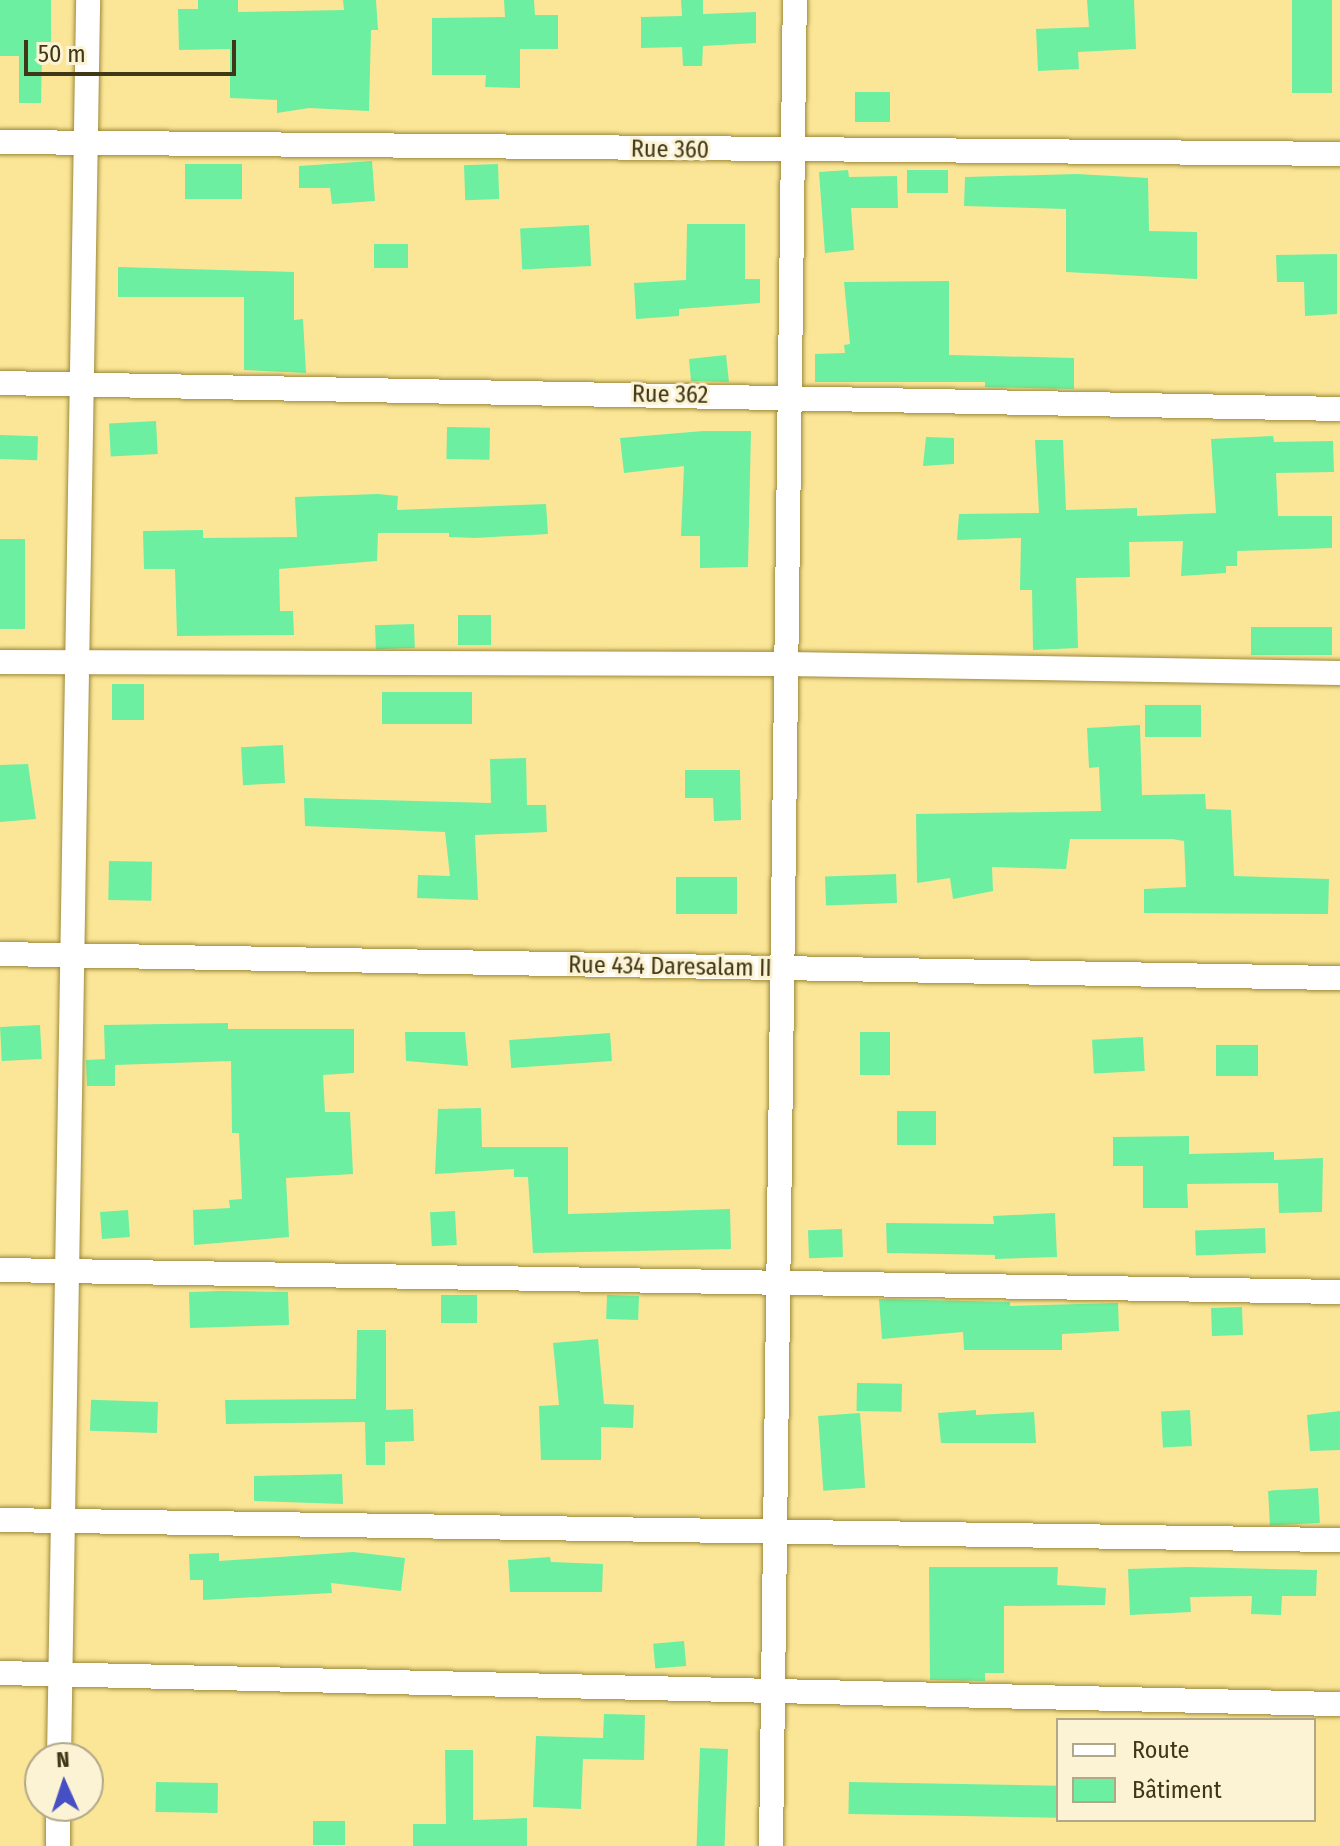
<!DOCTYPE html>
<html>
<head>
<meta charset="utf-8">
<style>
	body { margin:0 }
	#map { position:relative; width:1340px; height:1846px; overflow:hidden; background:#fbe697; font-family:"Fira Sans Condensed",sans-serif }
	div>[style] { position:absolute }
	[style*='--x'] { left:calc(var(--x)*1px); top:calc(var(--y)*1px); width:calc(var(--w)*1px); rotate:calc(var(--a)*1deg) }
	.building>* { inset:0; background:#6cefa0; transform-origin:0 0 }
	.roads { filter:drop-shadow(0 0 2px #9e893a) drop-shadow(0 0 2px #9e893a) }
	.street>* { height:24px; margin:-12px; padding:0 12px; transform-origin:12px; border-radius:12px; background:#fff }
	span { translate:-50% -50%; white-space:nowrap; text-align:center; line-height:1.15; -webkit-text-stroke:6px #fcf3d5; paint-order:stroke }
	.street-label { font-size:24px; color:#403716 }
	.legend { position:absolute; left:1056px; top:1718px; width:260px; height:104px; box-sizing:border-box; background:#fcf3d5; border:2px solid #b1a889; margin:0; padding:10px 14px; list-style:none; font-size:24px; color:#403716 }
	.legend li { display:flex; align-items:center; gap:16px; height:40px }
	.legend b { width:40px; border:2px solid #b1a889 }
	.north { position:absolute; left:24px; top:1742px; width:80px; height:80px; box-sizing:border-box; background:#fcf3d5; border:2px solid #b1a889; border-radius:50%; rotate:357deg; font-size:22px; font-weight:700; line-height:32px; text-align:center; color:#403716 }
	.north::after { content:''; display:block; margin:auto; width:28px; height:36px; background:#474fc4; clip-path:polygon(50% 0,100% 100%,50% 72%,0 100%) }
	.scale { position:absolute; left:24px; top:40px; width:212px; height:36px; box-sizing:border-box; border:4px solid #403716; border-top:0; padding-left:10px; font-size:24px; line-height:28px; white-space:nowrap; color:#403716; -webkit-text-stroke:6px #fcf3d5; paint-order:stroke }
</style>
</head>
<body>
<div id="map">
	<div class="building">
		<i style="clip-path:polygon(0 0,51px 0,51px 56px,42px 56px,41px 103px,19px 103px,19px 56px,0 56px)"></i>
		<i style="clip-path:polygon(198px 0,238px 0,238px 12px,344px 10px,343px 0,376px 0,378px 30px,371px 30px,369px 111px,309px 108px,277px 113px,277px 100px,230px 98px,230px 49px,179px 50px,178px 9px,198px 9px)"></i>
		<i style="clip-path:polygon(504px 0,534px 0,535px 15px,558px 15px,558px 49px,520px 49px,520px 88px,485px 87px,486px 75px,432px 75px,432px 18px,505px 17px)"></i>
		<i style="clip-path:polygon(681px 0,703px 0,703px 14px,756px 12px,756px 43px,703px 46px,702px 66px,683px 66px,682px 47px,641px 48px,641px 17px,682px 16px)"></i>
		<i style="clip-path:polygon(1087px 0,1134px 0,1136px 49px,1078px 52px,1079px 69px,1038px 71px,1036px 29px,1089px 27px)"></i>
		<i style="left:1292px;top:0;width:40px;height:93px"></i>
		<i style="left:855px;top:92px;width:35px;height:30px"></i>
		<i style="clip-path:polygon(372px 161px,375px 201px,332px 204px,330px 188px,299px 188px,299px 166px)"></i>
		<i style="left:242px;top:164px;width:35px;height:57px;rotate:90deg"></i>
		<i style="left:498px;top:164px;width:35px;height:34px;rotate:88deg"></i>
		<i style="clip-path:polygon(848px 170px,849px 177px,897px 176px,898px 208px,851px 208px,854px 250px,825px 253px,819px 172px)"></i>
		<i style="left:907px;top:170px;width:41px;height:23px"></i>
		<i style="clip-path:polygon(1077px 174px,1148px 178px,1149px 231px,1197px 232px,1197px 279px,1066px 272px,1066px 209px,964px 206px,965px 177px)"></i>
		<i style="clip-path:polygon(687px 224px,745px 224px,745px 279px,760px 279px,760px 303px,679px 309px,679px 316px,636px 319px,634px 283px,686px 280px)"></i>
		<i style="left:589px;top:225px;width:41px;height:69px;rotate:87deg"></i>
		<i style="left:408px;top:244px;width:24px;height:34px;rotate:90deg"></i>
		<i style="clip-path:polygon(1337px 254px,1337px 314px,1305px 316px,1304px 282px,1277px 282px,1276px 255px)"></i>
		<i style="clip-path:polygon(118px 267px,294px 272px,294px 320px,303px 319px,306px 373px,244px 370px,244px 297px,118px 297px)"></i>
		<i style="clip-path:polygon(949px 281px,949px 355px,1074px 358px,1074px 389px,985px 387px,985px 382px,815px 382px,815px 354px,845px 353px,844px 345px,850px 344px,844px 282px)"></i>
		<i style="clip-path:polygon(726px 355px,729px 382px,691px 381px,689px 359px)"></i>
		<i style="left:156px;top:421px;width:33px;height:47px;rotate:87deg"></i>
		<i style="left:447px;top:427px;width:43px;height:32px;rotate:1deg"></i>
		<i style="clip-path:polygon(703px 431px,751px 431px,748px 567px,700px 568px,700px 536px,681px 536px,684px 466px,624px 473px,620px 438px)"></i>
		<i style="left:0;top:435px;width:38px;height:24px;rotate:2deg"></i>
		<i style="clip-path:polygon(1273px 436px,1274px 442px,1333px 441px,1334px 472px,1276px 473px,1278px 516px,1332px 516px,1332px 548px,1237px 551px,1237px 566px,1226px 566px,1226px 573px,1181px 576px,1183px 541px,1129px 542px,1130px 577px,1076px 578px,1078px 648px,1033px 650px,1032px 590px,1020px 590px,1021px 538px,957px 540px,959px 514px,1039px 513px,1035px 440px,1063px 440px,1066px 510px,1137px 508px,1137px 516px,1216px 513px,1211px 439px)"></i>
		<i style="clip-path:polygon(926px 437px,954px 438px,954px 464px,923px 466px)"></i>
		<i style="clip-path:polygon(378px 494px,398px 496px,397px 510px,546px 504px,548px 534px,475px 538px,449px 537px,449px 533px,378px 533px,377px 561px,279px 569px,280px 611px,293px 611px,294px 635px,177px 636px,175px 569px,144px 569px,143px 531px,203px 530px,203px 538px,297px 537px,295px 497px)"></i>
		<i style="left:0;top:539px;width:25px;height:90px"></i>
		<i style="left:491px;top:615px;width:30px;height:33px;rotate:90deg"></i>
		<i style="left:414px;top:624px;width:24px;height:39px;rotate:88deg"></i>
		<i style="left:1251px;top:627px;width:81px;height:28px"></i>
		<i style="left:112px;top:684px;width:32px;height:36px"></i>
		<i style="left:472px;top:692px;width:32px;height:90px;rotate:90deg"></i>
		<i style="left:1145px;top:705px;width:56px;height:32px"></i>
		<i style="clip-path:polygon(1140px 725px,1142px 795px,1205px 794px,1206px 809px,1231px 810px,1234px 876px,1329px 879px,1328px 914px,1144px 913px,1144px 889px,1186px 887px,1184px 841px,1172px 839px,1070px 839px,1066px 869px,992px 867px,993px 891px,953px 899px,950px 878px,917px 883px,916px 814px,1101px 811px,1099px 767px,1089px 768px,1087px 728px)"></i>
		<i style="left:283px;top:745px;width:38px;height:42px;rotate:87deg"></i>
		<i style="clip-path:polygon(526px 758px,527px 805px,546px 805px,547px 832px,475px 835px,478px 900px,417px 898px,418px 875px,450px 876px,445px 832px,305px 826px,304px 798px,491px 803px,490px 759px)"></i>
		<i style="clip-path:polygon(28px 764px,36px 819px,0 822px,0 765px)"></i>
		<i style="clip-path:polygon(685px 770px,740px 770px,741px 820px,714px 821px,713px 798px,685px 798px)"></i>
		<i style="left:109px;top:861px;width:43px;height:39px;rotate:1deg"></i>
		<i style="left:896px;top:874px;width:29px;height:71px;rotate:88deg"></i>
		<i style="left:737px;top:877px;width:37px;height:61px;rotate:90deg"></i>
		<i style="clip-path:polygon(228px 1023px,228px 1029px,354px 1029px,354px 1073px,323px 1075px,325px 1112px,350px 1112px,353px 1174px,286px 1178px,289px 1237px,194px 1245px,193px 1210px,230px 1208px,229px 1200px,242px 1199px,239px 1133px,232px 1133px,231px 1061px,115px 1065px,115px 1086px,87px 1086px,86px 1060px,105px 1059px,104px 1025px)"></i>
		<i style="left:40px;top:1025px;width:34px;height:40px;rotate:87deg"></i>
		<i style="clip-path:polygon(405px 1032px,465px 1032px,468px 1066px,406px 1061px)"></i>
		<i style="left:860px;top:1032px;width:30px;height:43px"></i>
		<i style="left:610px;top:1033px;width:28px;height:101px;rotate:86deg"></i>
		<i style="left:1143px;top:1037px;width:34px;height:51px;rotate:87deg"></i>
		<i style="left:1216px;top:1045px;width:42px;height:31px"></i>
		<i style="clip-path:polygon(481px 1108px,482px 1147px,568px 1147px,568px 1214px,730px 1209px,731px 1249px,533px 1253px,528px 1177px,514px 1177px,514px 1169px,435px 1174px,438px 1109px)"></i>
		<i style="left:897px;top:1111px;width:39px;height:34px"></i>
		<i style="clip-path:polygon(1189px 1136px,1189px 1154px,1274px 1152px,1274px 1160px,1323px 1158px,1322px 1212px,1279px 1213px,1278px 1183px,1187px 1184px,1188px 1208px,1143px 1208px,1143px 1166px,1113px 1166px,1113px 1137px)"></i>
		<i style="left:128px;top:1210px;width:27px;height:28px;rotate:86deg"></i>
		<i style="left:455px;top:1211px;width:34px;height:25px;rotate:87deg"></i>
		<i style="clip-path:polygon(1055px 1213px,1057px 1257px,995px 1259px,995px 1255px,887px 1253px,886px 1223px,994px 1224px,993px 1216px)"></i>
		<i style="left:1265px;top:1228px;width:25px;height:70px;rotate:88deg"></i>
		<i style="left:842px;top:1229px;width:28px;height:34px;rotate:88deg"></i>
		<i style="clip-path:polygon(221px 1291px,288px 1292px,289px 1325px,190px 1328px,189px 1292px)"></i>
		<i style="left:441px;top:1295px;width:36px;height:28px"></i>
		<i style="left:607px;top:1295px;width:32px;height:24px;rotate:2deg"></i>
		<i style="clip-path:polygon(879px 1299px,1010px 1302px,1010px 1306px,1118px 1303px,1119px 1331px,1062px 1334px,1062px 1350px,964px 1350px,963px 1332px,882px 1339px)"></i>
		<i style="left:1242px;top:1307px;width:28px;height:31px;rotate:88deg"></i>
		<i style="clip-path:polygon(357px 1330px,386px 1330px,386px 1410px,413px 1409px,414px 1441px,385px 1442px,385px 1465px,366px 1465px,365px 1422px,226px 1424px,225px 1400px,356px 1399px)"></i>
		<i style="clip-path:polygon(598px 1339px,604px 1404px,634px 1405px,633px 1428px,601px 1427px,601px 1460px,541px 1460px,539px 1406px,559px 1405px,553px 1343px)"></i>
		<i style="left:857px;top:1383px;width:45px;height:28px;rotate:1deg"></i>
		<i style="left:158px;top:1402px;width:31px;height:67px;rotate:92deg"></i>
		<i style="clip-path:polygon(976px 1410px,976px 1415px,1034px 1412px,1036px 1443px,941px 1443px,938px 1413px)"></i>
		<i style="left:1190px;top:1410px;width:36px;height:29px;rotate:87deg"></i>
		<i style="clip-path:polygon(1340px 1411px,1340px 1450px,1310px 1451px,1307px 1415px)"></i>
		<i style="left:860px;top:1413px;width:75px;height:42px;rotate:86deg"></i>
		<i style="clip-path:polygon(342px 1474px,343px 1504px,254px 1501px,254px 1476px)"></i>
		<i style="left:1318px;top:1488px;width:35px;height:50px;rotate:87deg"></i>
		<i style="clip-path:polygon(353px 1552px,405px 1558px,401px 1591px,331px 1583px,332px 1593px,203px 1600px,203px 1580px,190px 1580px,189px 1554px,219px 1553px,219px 1561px)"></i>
		<i style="clip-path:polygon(550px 1557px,551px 1562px,603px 1564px,602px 1592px,510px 1592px,508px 1560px)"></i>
		<i style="clip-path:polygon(929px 1567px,1058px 1567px,1057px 1585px,1106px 1588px,1105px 1605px,1004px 1606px,1004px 1673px,985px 1673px,985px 1681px,930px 1680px)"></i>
		<i style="clip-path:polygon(1189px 1567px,1317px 1570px,1316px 1596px,1282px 1596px,1281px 1615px,1251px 1614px,1252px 1596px,1190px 1597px,1191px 1612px,1130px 1615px,1128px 1569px)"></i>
		<i style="left:684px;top:1641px;width:25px;height:31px;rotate:85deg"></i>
		<i style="clip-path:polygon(604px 1714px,645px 1715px,644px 1760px,583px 1759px,581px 1809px,533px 1807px,536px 1736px,603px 1738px)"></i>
		<i style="left:700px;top:1748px;width:28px;height:98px;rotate:2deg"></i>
		<i style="clip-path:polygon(445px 1750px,473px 1750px,473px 1820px,527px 1818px,527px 1846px,413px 1846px,413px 1824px,446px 1824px)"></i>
		<i style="left:156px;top:1782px;width:62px;height:30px;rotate:1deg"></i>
		<i style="left:849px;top:1782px;width:209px;height:32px;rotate:1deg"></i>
		<i style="left:313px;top:1821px;width:32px;height:24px"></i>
	</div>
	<div class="roads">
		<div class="street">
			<i style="--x:0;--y:142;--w:1340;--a:0.51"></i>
			<i style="--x:0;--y:383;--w:1340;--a:1.11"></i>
			<i style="--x:0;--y:662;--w:786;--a:0.15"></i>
			<i style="--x:786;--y:664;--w:554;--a:0.93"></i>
			<i style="--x:0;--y:954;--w:1340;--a:1.03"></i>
			<i style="--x:0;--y:1270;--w:1340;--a:0.94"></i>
			<i style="--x:0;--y:1520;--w:1340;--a:0.86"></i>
			<i style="--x:0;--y:1673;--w:1340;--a:1.33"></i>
			<i style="--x:59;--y:1758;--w:1758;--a:-89.05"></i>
			<i style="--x:58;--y:1846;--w:40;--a:-90"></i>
			<i style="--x:771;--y:1846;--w:1846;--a:-89.26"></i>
		</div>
	</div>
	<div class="street-label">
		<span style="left:670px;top:150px;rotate:1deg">Rue 360</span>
		<span style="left:670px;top:395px;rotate:1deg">Rue 362</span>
		<span style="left:670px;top:967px;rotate:1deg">Rue 434 Daresalam II</span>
	</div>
	<ul class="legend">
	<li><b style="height:10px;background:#fff"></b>Route</li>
	<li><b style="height:22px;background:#6cefa0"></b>Bâtiment</li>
	</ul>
	<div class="north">N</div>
	<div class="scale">50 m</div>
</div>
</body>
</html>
